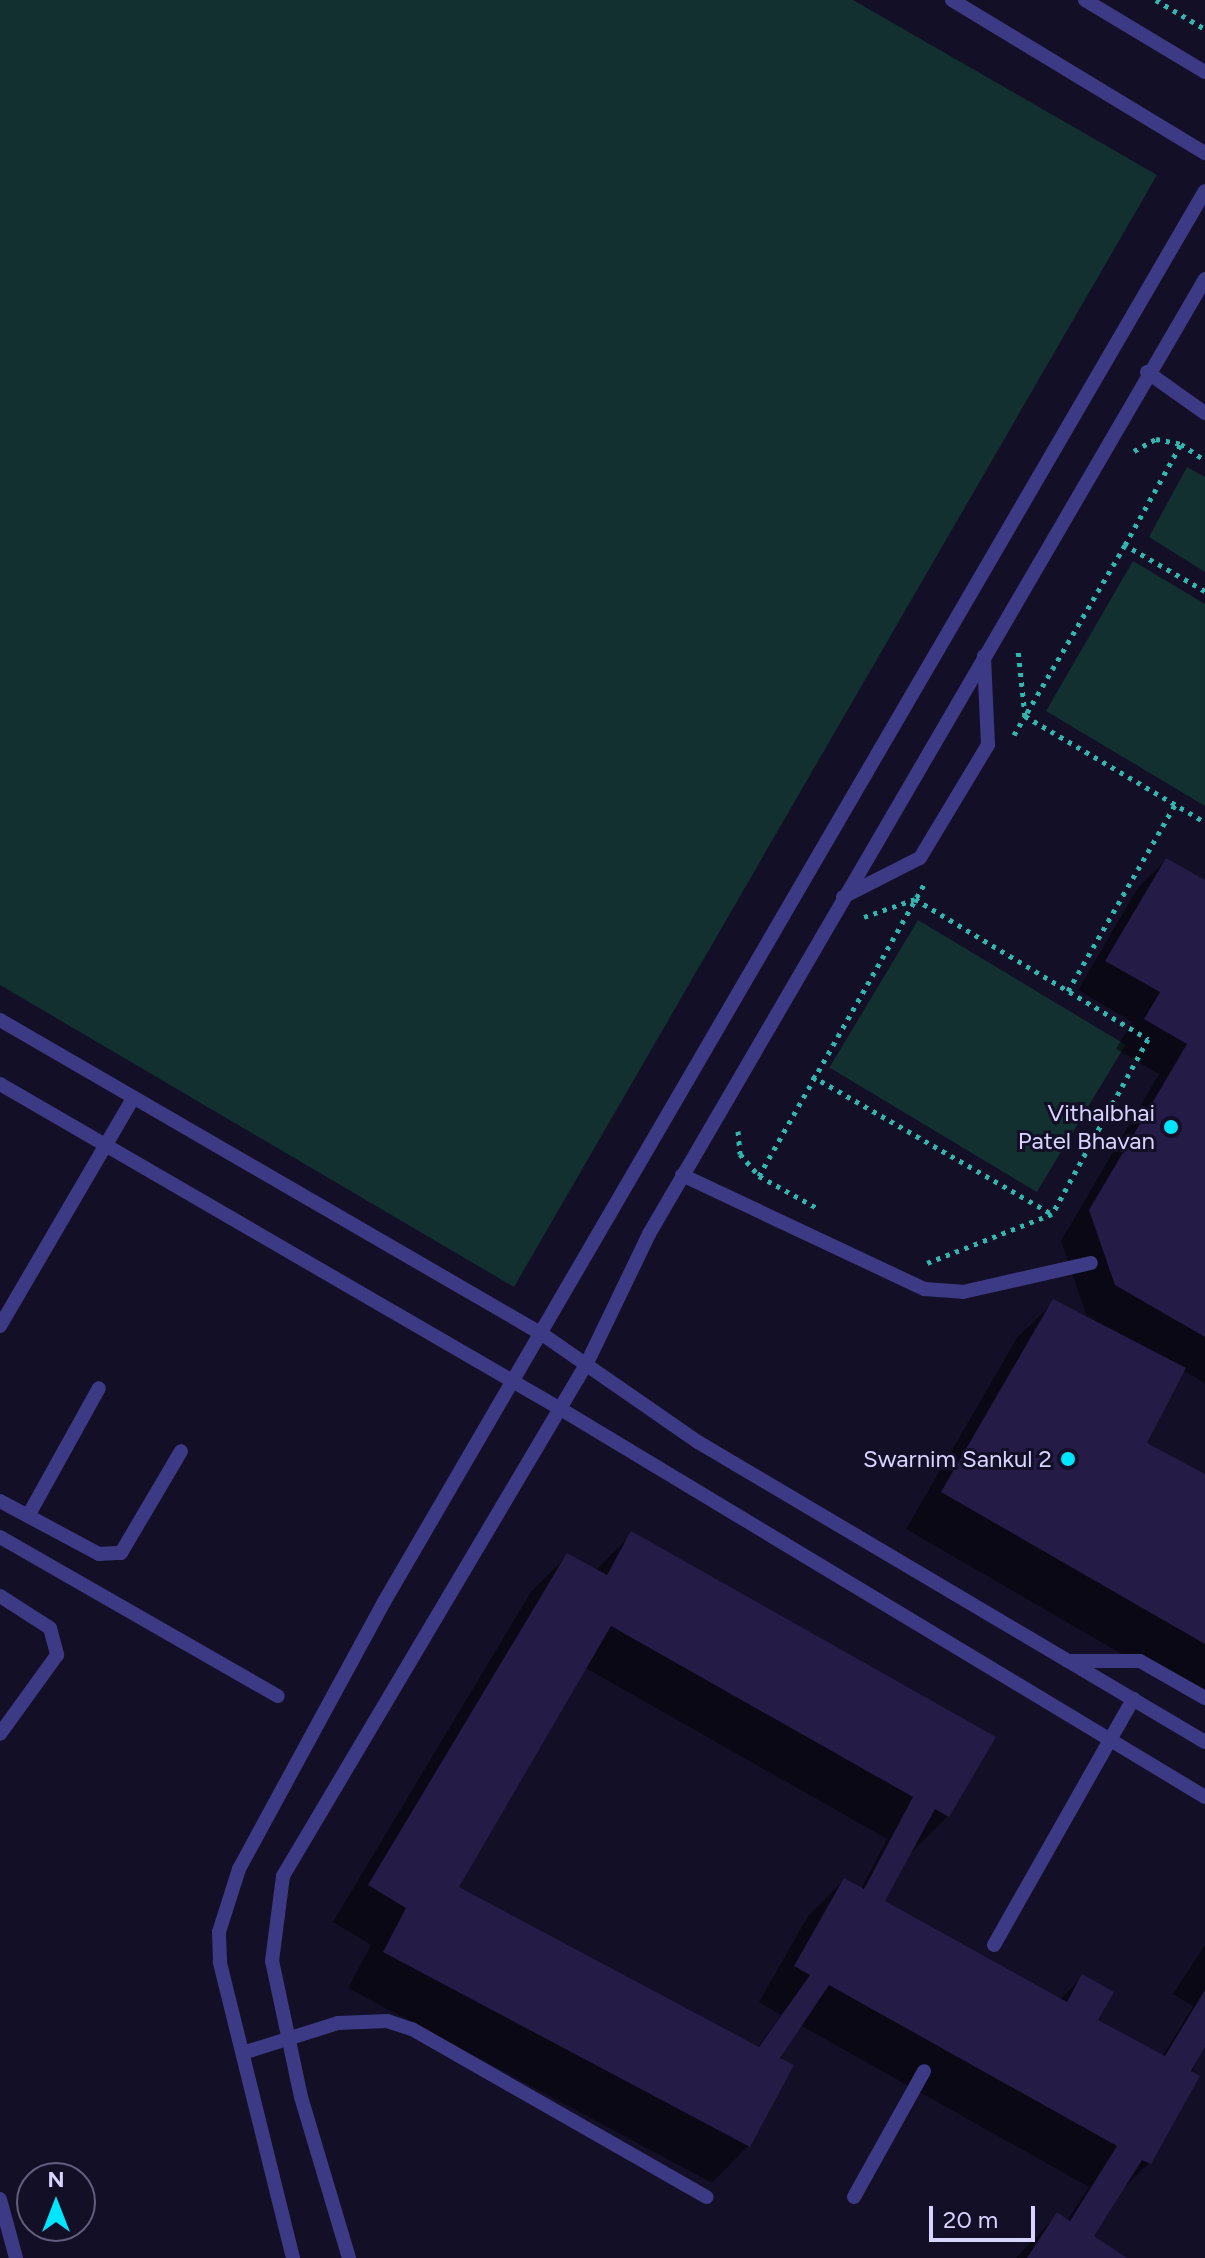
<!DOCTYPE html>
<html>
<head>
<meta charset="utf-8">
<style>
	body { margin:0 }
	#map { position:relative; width:1205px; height:2258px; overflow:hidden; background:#130f26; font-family:Figtree,sans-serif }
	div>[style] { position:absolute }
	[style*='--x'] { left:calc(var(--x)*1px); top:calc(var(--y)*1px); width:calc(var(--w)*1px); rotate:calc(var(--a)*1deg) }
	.green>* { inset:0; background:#12302f; transform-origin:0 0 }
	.shadow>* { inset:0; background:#0007 }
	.building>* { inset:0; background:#241b47 }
	.path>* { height:5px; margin-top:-2.5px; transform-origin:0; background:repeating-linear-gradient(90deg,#2fb8b0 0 4px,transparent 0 10px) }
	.service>* { height:14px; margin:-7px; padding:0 7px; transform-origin:7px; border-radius:7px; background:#3d3a85 }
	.dots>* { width:22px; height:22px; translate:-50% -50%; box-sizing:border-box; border:4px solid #130f26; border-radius:50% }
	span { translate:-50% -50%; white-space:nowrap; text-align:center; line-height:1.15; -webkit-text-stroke:6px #130f26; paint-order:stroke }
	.poi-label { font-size:24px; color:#d9d4ff }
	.right { translate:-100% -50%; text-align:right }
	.north { position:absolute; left:16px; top:2162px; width:80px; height:80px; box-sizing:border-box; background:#130f26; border:2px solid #625e7d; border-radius:50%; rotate:0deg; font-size:22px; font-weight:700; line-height:32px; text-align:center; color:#d9d4ff }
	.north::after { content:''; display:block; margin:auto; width:28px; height:36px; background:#00e5ff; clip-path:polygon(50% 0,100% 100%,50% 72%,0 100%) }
	.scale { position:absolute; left:929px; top:2206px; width:106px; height:36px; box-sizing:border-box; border:4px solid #d9d4ff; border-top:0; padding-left:10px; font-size:24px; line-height:28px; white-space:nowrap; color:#d9d4ff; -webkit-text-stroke:6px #130f26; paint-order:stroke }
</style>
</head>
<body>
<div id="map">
	<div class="green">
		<i style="clip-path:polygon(0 0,853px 0,1157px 175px,514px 1287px,0 985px)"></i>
		<i style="clip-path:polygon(1187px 467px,1205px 477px,1205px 572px,1149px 537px)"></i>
		<i style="clip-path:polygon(1133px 561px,1205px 604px,1205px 806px,1046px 711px)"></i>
		<i style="left:918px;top:920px;width:242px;height:172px;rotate:31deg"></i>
	</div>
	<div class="shadow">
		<i style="clip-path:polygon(1166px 860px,1205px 883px,1205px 1383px,1182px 1370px,1144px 1444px,1205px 1477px,1205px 1702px,906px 1529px,1017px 1338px,1054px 1302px,1101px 1322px,1086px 1314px,1061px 1241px,1159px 1074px,1116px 1049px,1132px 1022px,1078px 990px,1137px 889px)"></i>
		<i style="clip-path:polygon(evenodd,632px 1534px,993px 1738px,948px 1816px,911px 1853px,882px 1901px,1059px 2000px,1083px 1977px,1096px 2020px,1162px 2057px,1193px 2006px,1173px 1994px,1205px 1945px,1205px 2044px,1149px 2163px,1117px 2195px,1092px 2235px,1123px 2258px,1016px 2258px,1057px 2215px,1067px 2221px,1089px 2187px,800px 2025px,777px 2058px,791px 2066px,748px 2146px,712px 2183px,348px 1988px,371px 1945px,333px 1922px,531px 1592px,568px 1555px,595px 1571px,632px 1534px,584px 1667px,887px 1839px,861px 1889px,844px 1880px,808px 1916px,759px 2002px,781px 2015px,757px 2048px,456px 1888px,584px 1667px)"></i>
	</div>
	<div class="building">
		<i style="clip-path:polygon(1166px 858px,1205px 880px,1205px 1337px,1115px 1285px,1089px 1210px,1187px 1044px,1144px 1019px,1160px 992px,1105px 961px)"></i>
		<i style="clip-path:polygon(1053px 1299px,1186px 1368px,1147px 1443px,1205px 1474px,1205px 1644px,941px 1492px)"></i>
		<i style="clip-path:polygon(evenodd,631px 1531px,996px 1737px,949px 1817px,935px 1809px,885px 1901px,1067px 2002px,1082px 1974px,1114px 1992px,1098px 2020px,1165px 2056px,1205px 1990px,1205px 2047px,1191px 2071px,1200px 2076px,1151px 2164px,1142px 2160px,1094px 2236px,1127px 2258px,1027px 2258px,1057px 2212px,1070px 2221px,1117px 2146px,829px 1985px,780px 2058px,794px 2065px,750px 2147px,383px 1952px,406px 1908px,368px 1885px,567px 1553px,607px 1575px,631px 1531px,611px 1626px,913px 1797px,864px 1889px,844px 1878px,794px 1966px,810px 1975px,759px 2047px,459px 1887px,611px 1626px)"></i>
	</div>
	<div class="path">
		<i style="--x:1156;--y:0;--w:57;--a:30.6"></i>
		<i style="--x:1134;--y:451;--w:25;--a:-29"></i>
		<i style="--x:1156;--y:439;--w:25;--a:11"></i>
		<i style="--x:1181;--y:444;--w:29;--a:34"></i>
		<i style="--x:1125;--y:545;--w:115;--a:-61"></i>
		<i style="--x:1205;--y:591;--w:92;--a:-150.1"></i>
		<i style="--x:1125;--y:545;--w:198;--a:120.3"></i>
		<i style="--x:1025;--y:716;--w:209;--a:30.5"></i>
		<i style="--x:1014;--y:735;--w:22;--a:-60"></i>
		<i style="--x:1025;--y:716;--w:67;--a:-96"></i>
		<i style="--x:864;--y:917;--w:54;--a:-19.4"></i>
		<i style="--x:915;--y:899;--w:272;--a:31"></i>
		<i style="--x:1148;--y:1039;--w:200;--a:118.7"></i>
		<i style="--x:1068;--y:991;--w:215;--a:-60.1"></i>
		<i style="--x:812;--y:1076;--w:277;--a:29.9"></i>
		<i style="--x:1052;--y:1214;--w:134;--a:158.6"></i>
		<i style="--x:738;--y:1131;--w:23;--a:85"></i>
		<i style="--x:740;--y:1154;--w:29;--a:49"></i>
		<i style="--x:759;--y:1176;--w:66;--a:28.9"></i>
		<i style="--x:759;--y:1176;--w:335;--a:-60.5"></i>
	</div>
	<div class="service">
		<i style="--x:952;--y:0;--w:296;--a:31.2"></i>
		<i style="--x:1085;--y:0;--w:140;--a:31"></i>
		<i style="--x:1147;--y:372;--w:71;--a:35.3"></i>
		<i style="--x:843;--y:897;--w:86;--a:-26.9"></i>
		<i style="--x:920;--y:858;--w:132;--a:-59"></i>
		<i style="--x:988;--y:745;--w:89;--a:-92.6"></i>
		<i style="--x:0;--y:1020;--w:626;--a:30.09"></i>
		<i style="--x:542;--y:1334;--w:190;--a:34.7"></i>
		<i style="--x:698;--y:1442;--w:589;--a:30.61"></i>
		<i style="--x:0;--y:1084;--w:646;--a:30.1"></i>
		<i style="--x:559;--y:1408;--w:754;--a:31.05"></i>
		<i style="--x:682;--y:1175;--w:268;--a:25.2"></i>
		<i style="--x:924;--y:1289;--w:39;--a:4"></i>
		<i style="--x:963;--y:1292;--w:131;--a:-12.8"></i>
		<i style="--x:0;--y:1326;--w:264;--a:-59.7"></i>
		<i style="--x:0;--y:1501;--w:112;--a:28.2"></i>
		<i style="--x:99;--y:1554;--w:22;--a:-3"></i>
		<i style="--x:121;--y:1553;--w:118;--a:-59.5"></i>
		<i style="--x:28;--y:1516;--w:146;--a:-61"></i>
		<i style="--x:0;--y:1537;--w:320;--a:29.8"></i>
		<i style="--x:0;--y:1596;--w:59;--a:32.6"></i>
		<i style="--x:50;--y:1628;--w:28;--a:75"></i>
		<i style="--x:57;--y:1655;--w:97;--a:125.8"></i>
		<i style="--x:1068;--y:1661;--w:72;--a:0"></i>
		<i style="--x:1140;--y:1661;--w:75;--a:29.6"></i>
		<i style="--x:994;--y:1945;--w:283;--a:-60.5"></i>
		<i style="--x:246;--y:2052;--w:96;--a:-17.5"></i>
		<i style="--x:338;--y:2023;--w:49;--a:-2.3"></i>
		<i style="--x:387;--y:2021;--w:26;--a:18"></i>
		<i style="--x:412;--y:2029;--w:339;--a:29.7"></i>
		<i style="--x:854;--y:2197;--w:144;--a:-60.9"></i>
		<i style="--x:0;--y:2199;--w:61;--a:74.8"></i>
		<i style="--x:293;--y:2258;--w:305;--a:-103.9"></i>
		<i style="--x:220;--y:1962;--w:30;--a:-92"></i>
		<i style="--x:219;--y:1932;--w:66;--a:-72.4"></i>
		<i style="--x:239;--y:1869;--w:304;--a:-61.5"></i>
		<i style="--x:384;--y:1602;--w:1632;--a:-59.81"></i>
		<i style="--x:349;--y:2258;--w:168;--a:-106.6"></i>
		<i style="--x:301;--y:2097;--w:139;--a:-102"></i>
		<i style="--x:272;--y:1961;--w:86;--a:-82.6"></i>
		<i style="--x:283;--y:1876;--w:596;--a:-59.35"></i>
		<i style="--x:587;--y:1363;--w:143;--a:-64.3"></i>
		<i style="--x:649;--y:1234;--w:1105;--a:-59.79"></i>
	</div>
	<div class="dots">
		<i style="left:1171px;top:1127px;background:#00e5ff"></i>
		<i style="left:1068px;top:1459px;background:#00e5ff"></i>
	</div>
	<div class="poi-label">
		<span class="right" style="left:1155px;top:1127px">Vithalbhai<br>Patel Bhavan</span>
		<span class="right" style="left:1052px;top:1459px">Swarnim Sankul 2</span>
	</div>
	<div class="north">N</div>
	<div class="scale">20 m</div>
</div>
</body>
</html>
